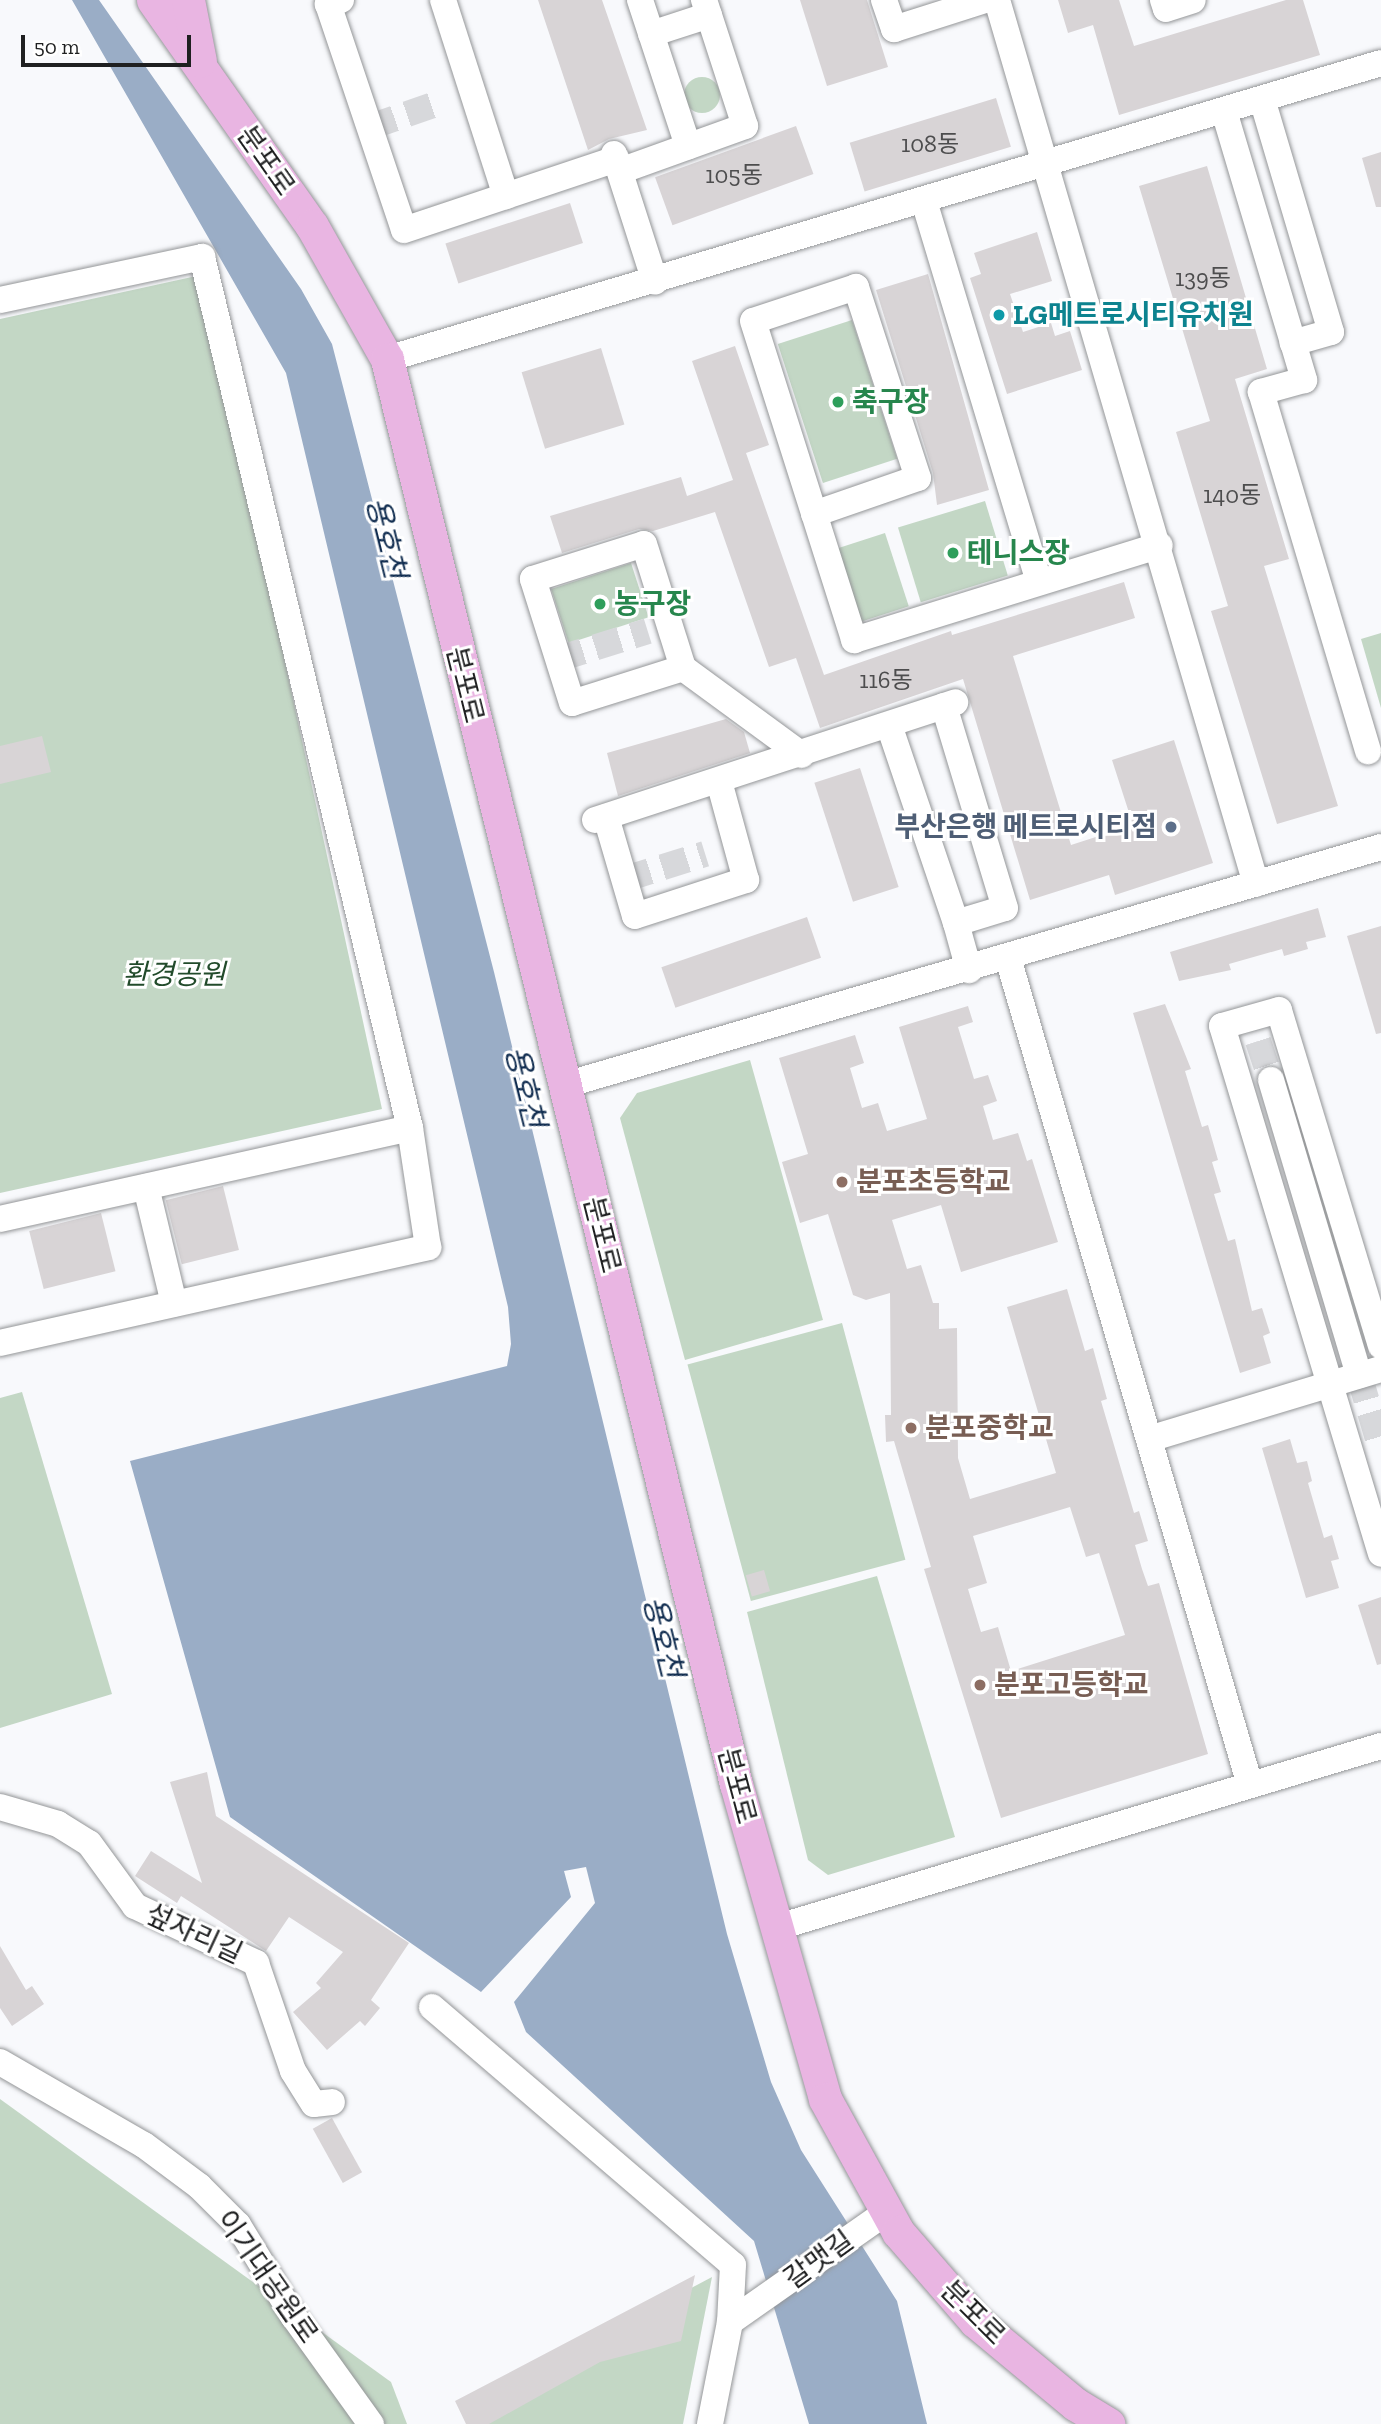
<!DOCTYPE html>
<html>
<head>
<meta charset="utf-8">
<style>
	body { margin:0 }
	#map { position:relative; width:1381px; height:2424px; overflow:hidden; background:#f8f9fc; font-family:"Zilla Slab","Noto Sans KR",serif }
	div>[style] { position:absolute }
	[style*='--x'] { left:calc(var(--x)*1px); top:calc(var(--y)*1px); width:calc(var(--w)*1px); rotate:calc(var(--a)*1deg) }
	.green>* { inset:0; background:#c3d7c5; transform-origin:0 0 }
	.round { border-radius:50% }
	.water>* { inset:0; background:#9aadc6 }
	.building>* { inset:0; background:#d8d4d6; transform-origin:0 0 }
	.minor-tunnel>* { height:26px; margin-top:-13px; transform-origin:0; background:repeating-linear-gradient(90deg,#d7d8db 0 26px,transparent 0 39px) }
	.roads { filter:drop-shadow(0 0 2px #949698) drop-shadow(0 0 2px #949698) }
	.minor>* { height:26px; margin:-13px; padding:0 13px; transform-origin:13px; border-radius:13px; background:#fff }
	.major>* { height:33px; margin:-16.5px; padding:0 16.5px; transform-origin:16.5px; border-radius:16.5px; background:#e9b5e2 }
	.dots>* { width:19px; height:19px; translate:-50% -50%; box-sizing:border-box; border:4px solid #fff; border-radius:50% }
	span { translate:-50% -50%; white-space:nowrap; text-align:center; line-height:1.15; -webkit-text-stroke:6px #fff; paint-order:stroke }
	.number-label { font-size:24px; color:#4d4d4e }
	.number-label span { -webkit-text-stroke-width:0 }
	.street-label { font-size:28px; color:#1f2021 }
	.culture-label { font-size:28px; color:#0d838f; font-weight:700 }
	.left { translate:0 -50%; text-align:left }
	.leisure-label { font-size:28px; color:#27864d; font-weight:700 }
	.service-label { font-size:28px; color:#4e5e75; font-weight:700 }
	.right { translate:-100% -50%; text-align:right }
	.park-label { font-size:28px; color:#224b2b; font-style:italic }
	.education-label { font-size:28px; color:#785e54; font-weight:700 }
	.water-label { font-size:30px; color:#112d50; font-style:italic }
	.scale { position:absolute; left:21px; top:35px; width:170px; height:32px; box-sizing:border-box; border:4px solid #1f2021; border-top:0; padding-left:9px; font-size:21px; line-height:24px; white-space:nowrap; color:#1f2021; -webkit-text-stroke:5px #fff; paint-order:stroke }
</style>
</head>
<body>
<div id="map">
	<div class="green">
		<i class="round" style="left:684px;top:77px;width:36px;height:36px"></i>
		<i style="clip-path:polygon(201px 275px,382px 1109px,0 1193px,0 319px)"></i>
		<i style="left:852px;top:320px;width:146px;height:78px;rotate:72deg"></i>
		<i style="left:985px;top:501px;width:78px;height:91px;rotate:73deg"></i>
		<i style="left:885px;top:533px;width:77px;height:52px;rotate:72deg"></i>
		<i style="left:631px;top:563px;width:57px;height:84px;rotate:72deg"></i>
		<i style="clip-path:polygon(1381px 633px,1381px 708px,1361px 639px)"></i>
		<i style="clip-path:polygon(750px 1060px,823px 1320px,685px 1360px,620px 1118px,637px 1093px)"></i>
		<i style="left:842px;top:1323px;width:245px;height:160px;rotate:75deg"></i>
		<i style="clip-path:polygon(22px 1392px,112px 1694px,0 1728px,0 1398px)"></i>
		<i style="clip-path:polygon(877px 1576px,955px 1837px,828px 1875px,808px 1860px,747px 1612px)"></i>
		<i style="clip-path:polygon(0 2099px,391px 2382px,407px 2424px,0 2424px)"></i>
		<i style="clip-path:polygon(712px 2277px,683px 2424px,470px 2424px,465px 2408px)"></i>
	</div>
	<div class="water">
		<i style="clip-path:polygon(72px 0,99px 0,301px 289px,332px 344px,494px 972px,727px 1934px,771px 2082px,801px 2150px,897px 2301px,927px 2424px,809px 2424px,754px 2241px,526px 2032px,514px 2002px,595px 1903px,586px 1867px,564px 1871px,571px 1897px,481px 1992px,230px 1817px,130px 1461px,507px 1366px,511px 1344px,508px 1307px,286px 373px)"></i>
	</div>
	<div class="building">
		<i style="clip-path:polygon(538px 0,602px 0,647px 130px,609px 139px,588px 150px)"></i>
		<i style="clip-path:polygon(800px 0,867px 0,888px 67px,827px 86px)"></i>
		<i style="clip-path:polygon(1058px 0,1119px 0,1134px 46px,1286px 0,1303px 0,1320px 55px,1119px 115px,1093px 25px,1068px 33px)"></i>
		<i style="left:996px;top:98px;width:51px;height:153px;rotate:73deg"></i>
		<i style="left:796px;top:126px;width:51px;height:150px;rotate:70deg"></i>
		<i style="clip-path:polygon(1381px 152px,1381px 207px,1376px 207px,1362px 158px)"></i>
		<i style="clip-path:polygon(1207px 166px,1267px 369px,1235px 379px,1289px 559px,1264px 566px,1338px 806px,1277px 824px,1211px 611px,1228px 606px,1176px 432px,1210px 421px,1139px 186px)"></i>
		<i style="left:570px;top:203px;width:42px;height:131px;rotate:72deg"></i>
		<i style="clip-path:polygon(1037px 232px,1052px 281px,1010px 294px,1023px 332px,1051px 323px,1055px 336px,1070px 331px,1082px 370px,1007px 394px,970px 278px,981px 274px,974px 253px)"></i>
		<i style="clip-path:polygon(928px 274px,989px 490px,937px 505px,933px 473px,876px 290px)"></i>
		<i style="clip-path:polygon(735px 346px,769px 445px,746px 453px,824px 675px,951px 631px,952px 635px,1124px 582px,1135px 618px,1013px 656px,1071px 845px,1133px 825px,1112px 760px,1174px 740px,1213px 863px,1115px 895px,1109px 875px,1030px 900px,963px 679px,820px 728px,796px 658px,769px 667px,715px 512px,653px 531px,639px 529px,562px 553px,550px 516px,681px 477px,687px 496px,733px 480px,692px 361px)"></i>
		<i style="left:601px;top:348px;width:80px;height:83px;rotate:73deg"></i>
		<i style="clip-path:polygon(726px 719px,744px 732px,750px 753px,618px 796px,607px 753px)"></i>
		<i style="clip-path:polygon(42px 736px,51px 772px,0 784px,0 746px)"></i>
		<i style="left:860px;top:768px;width:125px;height:48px;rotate:72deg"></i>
		<i style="clip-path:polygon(1318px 908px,1326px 937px,1306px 942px,1308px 949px,1284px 956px,1282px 949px,1229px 964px,1231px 970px,1179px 981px,1170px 952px)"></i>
		<i style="left:807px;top:917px;width:43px;height:154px;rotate:71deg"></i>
		<i style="clip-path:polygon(1381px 926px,1381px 1033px,1376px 1034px,1347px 936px)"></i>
		<i style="clip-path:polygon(1165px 1004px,1191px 1069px,1185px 1071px,1202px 1127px,1208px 1125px,1218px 1160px,1212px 1162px,1221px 1192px,1214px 1194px,1228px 1241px,1235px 1239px,1252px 1311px,1262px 1308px,1270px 1333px,1263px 1336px,1271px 1363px,1240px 1373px,1133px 1013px)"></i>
		<i style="clip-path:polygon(evenodd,968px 1006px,973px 1022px,958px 1027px,974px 1079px,988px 1075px,997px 1101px,983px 1106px,993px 1140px,1018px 1133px,1027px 1161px,1032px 1159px,1058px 1242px,961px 1272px,941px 1205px,892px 1220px,907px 1269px,921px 1265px,933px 1303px,939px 1303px,939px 1329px,957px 1328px,958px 1458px,970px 1499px,1056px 1473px,1007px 1307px,1067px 1289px,1085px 1351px,1093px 1348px,1107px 1399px,1101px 1401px,1134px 1513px,1139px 1511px,1148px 1541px,1135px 1545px,1142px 1569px,1148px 1586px,1159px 1583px,1208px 1754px,1001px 1818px,924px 1569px,931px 1567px,894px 1441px,886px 1442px,885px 1415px,891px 1415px,890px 1293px,866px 1300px,853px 1295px,828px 1214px,800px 1223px,782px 1162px,808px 1154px,779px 1058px,855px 1035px,864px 1063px,850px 1068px,862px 1108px,878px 1103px,887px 1131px,927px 1119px,899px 1027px,968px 1006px,1070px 1507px,1086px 1557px,1099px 1553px,1125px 1635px,1011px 1671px,998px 1627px,981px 1632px,968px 1589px,987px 1583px,973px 1536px,1070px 1507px)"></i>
		<i style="left:223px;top:1186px;width:66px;height:59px;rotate:76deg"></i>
		<i style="left:101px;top:1213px;width:60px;height:74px;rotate:76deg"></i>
		<i style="clip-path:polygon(1290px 1439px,1297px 1463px,1307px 1461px,1312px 1481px,1308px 1483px,1324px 1538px,1332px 1535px,1339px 1559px,1331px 1561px,1339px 1588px,1306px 1598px,1262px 1448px)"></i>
		<i style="left:764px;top:1570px;width:22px;height:19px;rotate:74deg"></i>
		<i style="clip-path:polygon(1381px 1597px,1381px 1664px,1377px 1665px,1358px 1605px)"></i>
		<i style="clip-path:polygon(207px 1772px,216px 1816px,409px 1943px,371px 2000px,380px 2008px,365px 2026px,360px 2021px,327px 2050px,293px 2012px,321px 1988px,316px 1983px,343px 1952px,289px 1917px,266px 1951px,181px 1896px,177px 1903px,135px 1876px,151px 1851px,202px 1883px,170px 1782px)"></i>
		<i style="clip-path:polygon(0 1946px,26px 1990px,32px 1986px,44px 2004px,12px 2026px,0 2008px)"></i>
		<i style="left:332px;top:2118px;width:62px;height:22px;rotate:61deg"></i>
		<i style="clip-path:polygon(695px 2275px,681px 2341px,600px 2362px,489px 2424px,466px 2424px,455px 2401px)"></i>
	</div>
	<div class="minor-tunnel">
		<i style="--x:370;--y:127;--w:73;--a:-19.2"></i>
		<i style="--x:558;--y:659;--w:94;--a:-17.3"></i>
		<i style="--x:625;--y:879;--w:84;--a:-17.4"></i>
		<i style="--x:1258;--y:1041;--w:41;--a:71.6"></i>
		<i style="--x:1359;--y:1375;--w:77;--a:73.4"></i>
	</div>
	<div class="roads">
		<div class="minor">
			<i style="--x:341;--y:0;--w:14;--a:163"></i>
			<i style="--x:328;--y:4;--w:238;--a:71.4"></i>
			<i style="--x:404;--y:230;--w:224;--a:-18.5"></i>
			<i style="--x:443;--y:0;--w:206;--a:72.2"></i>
			<i style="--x:640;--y:0;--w:154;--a:71.8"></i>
			<i style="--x:884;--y:0;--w:31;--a:71"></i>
			<i style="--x:894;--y:29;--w:96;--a:-17.7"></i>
			<i style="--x:997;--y:0;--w:921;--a:73.67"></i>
			<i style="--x:1163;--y:0;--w:9;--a:72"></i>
			<i style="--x:1166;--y:9;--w:28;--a:-18"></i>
			<i style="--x:651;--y:34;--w:61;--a:-18.1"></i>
			<i style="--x:1262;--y:99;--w:243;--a:73.5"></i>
			<i style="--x:1331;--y:332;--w:40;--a:164"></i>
			<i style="--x:1224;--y:111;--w:281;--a:73.4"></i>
			<i style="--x:1304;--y:380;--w:45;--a:164.4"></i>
			<i style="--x:1261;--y:392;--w:375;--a:73.4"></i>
			<i style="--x:614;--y:154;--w:134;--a:72.2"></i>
			<i style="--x:620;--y:171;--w:133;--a:-19.8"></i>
			<i style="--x:745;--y:126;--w:133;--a:-108"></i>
			<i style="--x:924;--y:201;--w:397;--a:73.2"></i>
			<i style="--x:0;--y:300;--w:207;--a:-12"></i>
			<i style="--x:202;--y:257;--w:895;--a:76.57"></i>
			<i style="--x:410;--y:1128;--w:420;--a:167.5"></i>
			<i style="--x:387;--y:359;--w:1037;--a:-16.58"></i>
			<i style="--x:814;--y:514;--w:110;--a:-19.1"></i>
			<i style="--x:918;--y:478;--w:201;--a:-108"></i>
			<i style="--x:856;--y:287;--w:108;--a:161.7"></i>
			<i style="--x:753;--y:321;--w:335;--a:72.4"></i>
			<i style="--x:854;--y:640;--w:320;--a:-17.2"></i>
			<i style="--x:644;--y:544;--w:130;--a:72.5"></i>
			<i style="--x:683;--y:668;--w:116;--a:162.5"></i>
			<i style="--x:572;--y:703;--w:130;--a:-107.5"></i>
			<i style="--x:533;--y:579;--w:116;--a:-17.5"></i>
			<i style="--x:683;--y:668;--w:147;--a:36.2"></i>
			<i style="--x:889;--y:725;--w:209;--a:71.3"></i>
			<i style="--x:956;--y:923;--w:51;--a:-17"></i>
			<i style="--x:1005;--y:908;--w:211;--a:-106.8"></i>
			<i style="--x:606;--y:817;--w:103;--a:73.7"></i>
			<i style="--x:635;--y:916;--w:117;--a:-18"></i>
			<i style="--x:746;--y:880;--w:103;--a:-105.3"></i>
			<i style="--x:595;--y:820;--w:379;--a:-18.1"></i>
			<i style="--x:956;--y:923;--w:49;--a:74.5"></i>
			<i style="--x:1008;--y:958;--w:862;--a:73.69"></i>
			<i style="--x:1271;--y:1080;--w:308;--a:73.4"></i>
			<i style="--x:565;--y:1085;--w:850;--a:-16.26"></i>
			<i style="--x:146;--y:1187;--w:120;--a:76.5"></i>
			<i style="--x:0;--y:1343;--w:439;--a:-12.6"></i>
			<i style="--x:428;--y:1247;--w:120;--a:-98.6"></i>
			<i style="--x:1381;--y:1346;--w:351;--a:-106.9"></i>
			<i style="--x:1279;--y:1010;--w:59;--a:164.3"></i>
			<i style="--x:1222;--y:1026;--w:551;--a:73.24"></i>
			<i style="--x:1149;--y:1439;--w:242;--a:-16.8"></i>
			<i style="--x:0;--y:1807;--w:60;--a:16.3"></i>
			<i style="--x:58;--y:1824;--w:36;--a:32"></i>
			<i style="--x:89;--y:1843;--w:78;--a:53.9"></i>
			<i style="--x:135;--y:1906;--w:134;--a:25.2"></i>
			<i style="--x:256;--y:1963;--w:114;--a:71.1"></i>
			<i style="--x:293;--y:2071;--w:39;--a:58"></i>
			<i style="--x:314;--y:2104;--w:18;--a:-6"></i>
			<i style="--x:775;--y:1928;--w:633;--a:-16.72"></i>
			<i style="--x:432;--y:2007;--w:396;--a:40.6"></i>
			<i style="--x:733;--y:2265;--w:57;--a:93"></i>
			<i style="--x:0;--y:2062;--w:166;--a:30"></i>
			<i style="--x:144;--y:2145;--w:69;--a:36.7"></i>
			<i style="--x:199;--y:2186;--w:55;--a:45"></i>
			<i style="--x:238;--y:2225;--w:108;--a:58.7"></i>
			<i style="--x:294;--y:2317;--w:132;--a:54.3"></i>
			<i style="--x:710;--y:2424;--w:104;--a:-78.9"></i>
			<i style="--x:730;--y:2322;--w:189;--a:-35.1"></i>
		</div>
		<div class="major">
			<i style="--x:153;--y:0;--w:276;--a:54.9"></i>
			<i style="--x:312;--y:226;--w:153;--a:60.6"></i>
			<i style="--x:387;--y:359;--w:1467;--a:76.24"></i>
			<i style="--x:736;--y:1784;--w:327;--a:74.2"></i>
			<i style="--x:825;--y:2099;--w:152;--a:61.2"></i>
			<i style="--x:898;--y:2232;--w:118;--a:49.1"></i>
			<i style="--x:975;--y:2321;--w:130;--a:39.7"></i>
			<i style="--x:1075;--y:2404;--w:39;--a:31"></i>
			<i style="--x:188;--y:0;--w:62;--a:78.9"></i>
		</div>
	</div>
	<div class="dots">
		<i style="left:999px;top:315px;background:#0f9aa8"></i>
		<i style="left:838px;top:402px;background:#2e9e5b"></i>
		<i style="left:953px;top:553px;background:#2e9e5b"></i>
		<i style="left:600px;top:604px;background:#2e9e5b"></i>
		<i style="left:1171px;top:827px;background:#5c6f8a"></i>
		<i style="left:842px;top:1182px;background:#8d6e63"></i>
		<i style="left:911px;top:1428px;background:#8d6e63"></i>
		<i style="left:980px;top:1685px;background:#8d6e63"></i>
	</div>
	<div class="number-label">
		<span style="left:930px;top:144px">108동</span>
		<span style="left:734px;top:175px">105동</span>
		<span style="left:1203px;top:278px">139동</span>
		<span style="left:1232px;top:495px">140동</span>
		<span style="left:886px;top:680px">116동</span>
	</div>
	<div class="street-label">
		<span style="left:266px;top:161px;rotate:55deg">분포로</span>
		<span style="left:465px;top:685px;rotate:76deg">분포로</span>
		<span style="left:602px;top:1235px;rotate:76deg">분포로</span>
		<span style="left:737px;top:1786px;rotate:75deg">분포로</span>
		<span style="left:194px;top:1934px;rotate:25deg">섶자리길</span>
		<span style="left:819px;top:2260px;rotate:-36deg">갈맷길</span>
		<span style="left:267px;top:2277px;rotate:55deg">이기대공원로</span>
		<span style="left:973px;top:2313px;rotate:45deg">분포로</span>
	</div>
	<div class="culture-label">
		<span class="left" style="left:1013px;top:315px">LG메트로시티유치원</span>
	</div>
	<div class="leisure-label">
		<span class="left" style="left:852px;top:402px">축구장</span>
		<span class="left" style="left:967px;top:553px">테니스장</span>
		<span class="left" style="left:614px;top:604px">농구장</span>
	</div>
	<div class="service-label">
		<span class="right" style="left:1157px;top:827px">부산은행 메트로시티점</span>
	</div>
	<div class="park-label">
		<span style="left:174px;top:975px">환경공원</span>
	</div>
	<div class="education-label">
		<span class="left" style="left:856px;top:1182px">분포초등학교</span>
		<span class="left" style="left:925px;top:1428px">분포중학교</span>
		<span class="left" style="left:994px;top:1685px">분포고등학교</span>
	</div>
	<div class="water-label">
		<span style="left:386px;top:538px;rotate:76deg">용호천</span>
		<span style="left:525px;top:1087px;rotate:76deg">용호천</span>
		<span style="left:663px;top:1637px;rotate:76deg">용호천</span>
	</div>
	<div class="scale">50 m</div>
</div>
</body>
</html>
